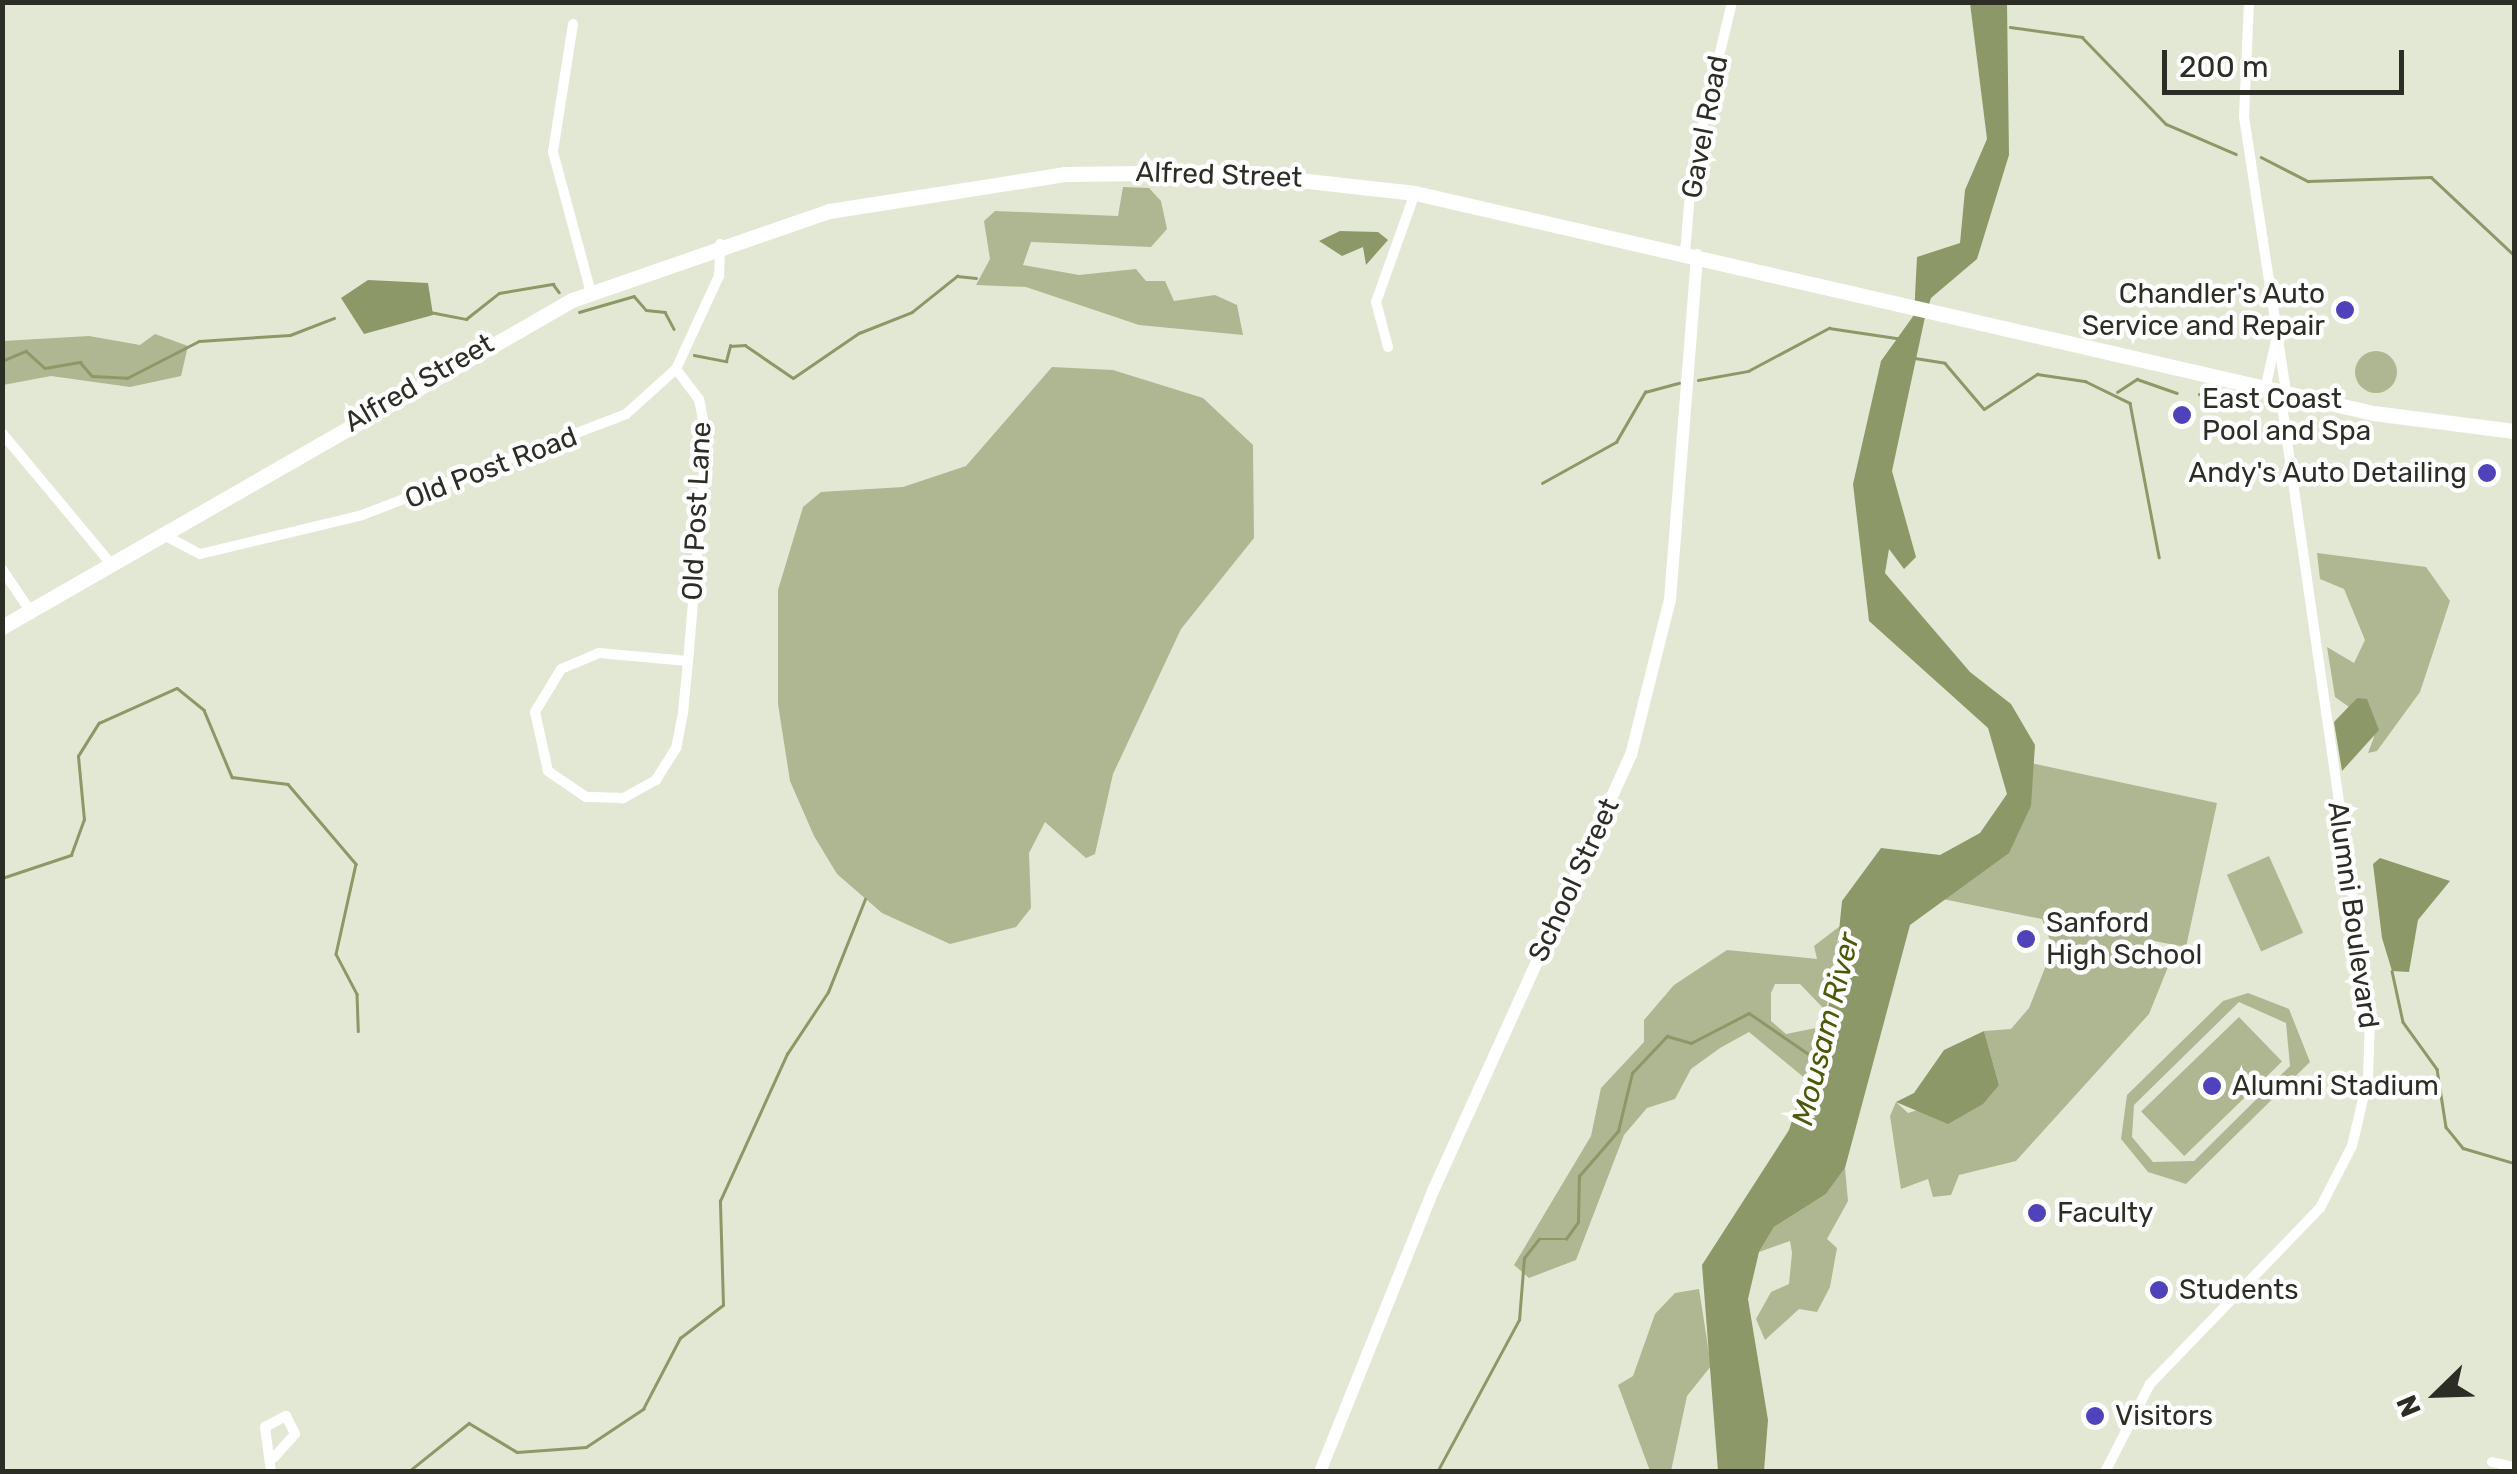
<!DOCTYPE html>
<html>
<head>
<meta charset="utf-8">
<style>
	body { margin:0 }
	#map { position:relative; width:2517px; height:1474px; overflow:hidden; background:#e3e8d4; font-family:Rubik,sans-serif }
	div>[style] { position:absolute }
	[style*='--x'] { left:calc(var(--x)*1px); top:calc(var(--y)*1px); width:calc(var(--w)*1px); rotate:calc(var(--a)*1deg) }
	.green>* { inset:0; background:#aeb792; transform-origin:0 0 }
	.round { border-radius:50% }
	.water>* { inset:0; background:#8c9867 }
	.stream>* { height:2.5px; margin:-1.25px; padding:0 1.25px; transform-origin:1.25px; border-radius:1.25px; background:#8c9867 }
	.minor>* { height:10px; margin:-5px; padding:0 5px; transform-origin:5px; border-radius:5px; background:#fff }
	.tertiary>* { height:12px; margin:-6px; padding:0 6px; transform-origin:6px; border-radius:6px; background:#fff }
	.primary>* { height:15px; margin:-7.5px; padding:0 7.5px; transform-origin:7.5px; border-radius:7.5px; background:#fff }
	.dots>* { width:28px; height:28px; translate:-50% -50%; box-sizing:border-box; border:5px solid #fff; border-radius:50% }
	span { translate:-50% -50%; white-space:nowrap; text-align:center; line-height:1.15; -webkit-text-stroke:9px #fff; paint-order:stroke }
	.street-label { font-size:28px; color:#2c2e26 }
	.poi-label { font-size:28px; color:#2c2e26 }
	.right { translate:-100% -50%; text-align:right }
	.left { translate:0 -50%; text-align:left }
	.water-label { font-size:30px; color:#4c5908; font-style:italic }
	.frame { position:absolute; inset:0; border:5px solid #2c2e26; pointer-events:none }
	.north { position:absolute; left:2387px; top:1344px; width:100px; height:100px; -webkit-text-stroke:8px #fff; paint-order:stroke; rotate:247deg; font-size:28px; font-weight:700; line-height:40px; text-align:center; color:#2c2e26 }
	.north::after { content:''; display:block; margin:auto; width:35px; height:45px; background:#2c2e26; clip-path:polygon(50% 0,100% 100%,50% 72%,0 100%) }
	.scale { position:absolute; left:2162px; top:50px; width:242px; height:45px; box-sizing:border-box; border:5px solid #2c2e26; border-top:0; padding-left:12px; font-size:30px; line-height:35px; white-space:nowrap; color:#2c2e26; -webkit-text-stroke:8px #fff; paint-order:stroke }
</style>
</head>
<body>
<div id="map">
	<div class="green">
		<i style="clip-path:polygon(1123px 187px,1149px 188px,1161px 201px,1167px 229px,1151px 247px,1031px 242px,1023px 265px,1079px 275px,1136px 269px,1146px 281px,1165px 281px,1174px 301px,1215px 295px,1237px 305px,1243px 335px,1139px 325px,1026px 287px,976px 285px,990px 259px,984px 221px,995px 211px,1118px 216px)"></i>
		<i style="clip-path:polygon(155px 334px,188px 346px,181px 376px,130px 387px,51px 376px,3px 385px,3px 341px,89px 336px,140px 345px)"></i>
		<i class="round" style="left:2355px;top:351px;width:42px;height:42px"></i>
		<i style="clip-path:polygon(1052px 367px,1113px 370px,1203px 398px,1253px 445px,1254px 538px,1181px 629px,1113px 774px,1095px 854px,1086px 858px,1045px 822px,1029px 853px,1031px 908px,1016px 927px,950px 944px,882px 913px,837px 874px,814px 836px,790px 781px,778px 704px,778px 590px,803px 507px,821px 492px,903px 487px,966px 466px)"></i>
		<i style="clip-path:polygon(2317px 553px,2426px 567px,2450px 601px,2420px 692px,2377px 751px,2368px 753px,2374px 737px,2357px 698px,2349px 707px,2335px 697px,2327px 647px,2354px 663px,2365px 640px,2344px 589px,2320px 579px)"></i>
		<i style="clip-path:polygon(2026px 762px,2217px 803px,2186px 947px,2154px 941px,2168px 967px,2149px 1014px,2016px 1161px,1959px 1175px,1951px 1195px,1933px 1197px,1928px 1179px,1901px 1189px,1890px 1116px,1896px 1102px,1908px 1113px,1999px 1085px,1984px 1031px,2011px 1029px,2029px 1008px,2053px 948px,2042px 919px,1908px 892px,1975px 860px)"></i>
		<i style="left:2269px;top:856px;width:84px;height:46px;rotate:66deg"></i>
		<i style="clip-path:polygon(1840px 926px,1826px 1011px,1800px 984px,1775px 984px,1771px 993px,1771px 1021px,1786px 1034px,1821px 1027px,1807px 1080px,1749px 1032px,1720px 1048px,1691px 1069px,1675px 1099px,1647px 1108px,1624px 1135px,1576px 1260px,1529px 1278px,1514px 1265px,1591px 1136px,1601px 1088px,1644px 1042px,1644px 1020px,1674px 985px,1727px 950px,1817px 959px,1814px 946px)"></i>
		<i style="clip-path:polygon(evenodd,2248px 993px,2289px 1009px,2310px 1062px,2186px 1184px,2148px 1172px,2121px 1139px,2127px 1095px,2223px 1001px,2248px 993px,2239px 1002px,2286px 1023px,2290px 1066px,2194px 1161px,2153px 1162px,2132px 1137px,2134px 1105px,2239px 1002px)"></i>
		<i style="left:2239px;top:1017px;width:62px;height:136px;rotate:46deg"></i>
		<i style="clip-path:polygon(1845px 1168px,1848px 1201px,1827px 1239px,1837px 1248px,1830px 1287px,1817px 1312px,1799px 1309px,1765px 1340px,1756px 1319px,1771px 1292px,1789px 1284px,1792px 1253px,1790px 1241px,1759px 1252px,1774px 1227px,1826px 1194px)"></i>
		<i style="clip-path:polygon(1699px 1289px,1711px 1366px,1687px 1396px,1671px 1471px,1650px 1471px,1618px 1385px,1633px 1376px,1655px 1314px,1675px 1293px)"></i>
	</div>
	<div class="water">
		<i style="clip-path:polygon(1970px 3px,2007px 3px,2009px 155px,1977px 259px,1931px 298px,1925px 317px,1892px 471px,1916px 557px,1904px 569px,1889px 549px,1885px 573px,1970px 672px,2011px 704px,2035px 745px,2031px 806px,2009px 853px,1910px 925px,1845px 1168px,1826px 1194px,1774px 1227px,1759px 1252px,1748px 1299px,1768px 1420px,1764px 1471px,1718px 1471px,1702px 1265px,1789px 1130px,1833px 991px,1842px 901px,1881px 848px,1940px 855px,1980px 833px,2007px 794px,1988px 728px,1869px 621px,1853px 484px,1881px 361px,1914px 315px,1917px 257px,1960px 243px,1965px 190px,1987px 139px)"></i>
		<i style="clip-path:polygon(1340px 231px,1378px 232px,1388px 240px,1366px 265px,1363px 247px,1342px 256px,1319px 241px)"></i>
		<i style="clip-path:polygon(368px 280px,428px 283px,433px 315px,364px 334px,341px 298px)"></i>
		<i style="clip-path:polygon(2357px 698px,2367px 699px,2379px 730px,2342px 771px,2334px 722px)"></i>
		<i style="clip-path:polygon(2380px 858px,2450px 881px,2418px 920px,2409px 972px,2392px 971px,2382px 938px,2373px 864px)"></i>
		<i style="clip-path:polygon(1984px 1031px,1999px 1085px,1983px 1104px,1948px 1124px,1896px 1102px,1914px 1093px,1944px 1050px)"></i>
	</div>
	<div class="stream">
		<i style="--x:2010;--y:27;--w:73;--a:7.9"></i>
		<i style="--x:2082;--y:37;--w:121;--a:46"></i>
		<i style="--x:2166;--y:124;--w:76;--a:23.2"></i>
		<i style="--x:2261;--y:157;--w:53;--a:27.1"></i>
		<i style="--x:2308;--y:181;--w:123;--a:-1.9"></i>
		<i style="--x:2431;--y:177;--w:114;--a:43.2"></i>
		<i style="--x:430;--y:312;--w:37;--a:11"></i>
		<i style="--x:466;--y:319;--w:42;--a:-38.2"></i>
		<i style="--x:499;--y:293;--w:55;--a:-9.5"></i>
		<i style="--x:553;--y:284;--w:10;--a:53"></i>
		<i style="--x:579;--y:312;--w:57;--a:-16.2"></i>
		<i style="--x:634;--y:296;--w:18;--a:49"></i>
		<i style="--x:646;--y:310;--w:19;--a:6"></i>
		<i style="--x:665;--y:312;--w:19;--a:62"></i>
		<i style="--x:694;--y:355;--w:33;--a:11"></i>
		<i style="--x:726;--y:361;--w:16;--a:-75"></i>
		<i style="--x:730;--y:346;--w:15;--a:-4"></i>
		<i style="--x:745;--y:345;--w:58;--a:34.5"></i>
		<i style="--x:793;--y:378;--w:80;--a:-34.3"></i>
		<i style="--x:859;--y:333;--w:57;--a:-21.6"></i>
		<i style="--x:912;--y:312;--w:58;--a:-38.7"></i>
		<i style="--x:957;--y:276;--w:19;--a:6"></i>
		<i style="--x:1915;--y:358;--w:30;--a:9"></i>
		<i style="--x:1945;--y:363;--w:60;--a:49.7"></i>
		<i style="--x:1984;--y:409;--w:64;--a:-33.4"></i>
		<i style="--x:2037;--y:374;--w:49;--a:8.3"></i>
		<i style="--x:2085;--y:381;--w:50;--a:26.1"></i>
		<i style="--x:2130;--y:403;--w:157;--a:79.3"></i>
		<i style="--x:2;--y:361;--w:26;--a:-23"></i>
		<i style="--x:26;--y:351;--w:25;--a:42"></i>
		<i style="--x:45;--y:368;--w:36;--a:-10"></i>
		<i style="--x:80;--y:362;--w:18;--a:49"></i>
		<i style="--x:92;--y:376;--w:35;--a:3"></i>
		<i style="--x:127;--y:378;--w:81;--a:-27.2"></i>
		<i style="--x:199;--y:341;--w:91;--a:-3.8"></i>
		<i style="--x:290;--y:335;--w:47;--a:-21.1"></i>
		<i style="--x:1698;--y:380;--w:51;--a:-10.2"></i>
		<i style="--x:1748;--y:371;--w:92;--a:-28"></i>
		<i style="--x:1829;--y:328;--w:69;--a:8.4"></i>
		<i style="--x:2117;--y:392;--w:24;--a:-33"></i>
		<i style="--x:2137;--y:379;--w:42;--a:19.3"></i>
		<i style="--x:2199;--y:394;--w:27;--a:17"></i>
		<i style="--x:1542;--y:483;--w:85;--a:-29"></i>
		<i style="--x:1616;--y:442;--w:58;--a:-59.9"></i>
		<i style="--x:1645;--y:392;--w:35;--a:-15"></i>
		<i style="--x:2;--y:878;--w:73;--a:-18.4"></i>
		<i style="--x:71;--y:855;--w:37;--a:-70"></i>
		<i style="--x:84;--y:820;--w:64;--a:-95.4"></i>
		<i style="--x:78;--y:756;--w:39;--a:-58"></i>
		<i style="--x:99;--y:723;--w:85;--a:-24.2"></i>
		<i style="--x:177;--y:688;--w:35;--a:39"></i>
		<i style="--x:204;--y:710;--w:73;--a:67.3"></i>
		<i style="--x:232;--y:777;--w:56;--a:7.1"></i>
		<i style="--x:288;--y:784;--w:105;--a:49.6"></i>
		<i style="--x:356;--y:864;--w:92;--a:102.5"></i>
		<i style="--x:336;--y:954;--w:45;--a:62.3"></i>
		<i style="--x:357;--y:994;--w:37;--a:88"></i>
		<i style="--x:2392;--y:971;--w:52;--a:77.8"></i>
		<i style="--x:2403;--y:1022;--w:58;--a:54.1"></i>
		<i style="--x:2437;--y:1069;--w:59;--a:81.2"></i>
		<i style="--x:2446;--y:1127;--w:27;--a:51"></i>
		<i style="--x:2463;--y:1148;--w:53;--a:16.4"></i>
		<i style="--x:408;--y:1472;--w:78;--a:-38.8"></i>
		<i style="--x:469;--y:1423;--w:56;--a:31.1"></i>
		<i style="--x:517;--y:1452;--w:69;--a:-4.1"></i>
		<i style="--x:586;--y:1447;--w:69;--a:-33.7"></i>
		<i style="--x:643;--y:1409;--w:80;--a:-62.5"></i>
		<i style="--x:680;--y:1338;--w:54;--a:-37.5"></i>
		<i style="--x:723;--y:1305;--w:104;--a:-91.7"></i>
		<i style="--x:720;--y:1201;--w:162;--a:-65.5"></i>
		<i style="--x:787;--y:1054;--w:74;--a:-56.5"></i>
		<i style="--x:828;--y:992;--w:100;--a:-68.3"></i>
		<i style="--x:1437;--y:1472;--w:173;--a:-61.7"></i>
		<i style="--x:1519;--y:1320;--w:62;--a:-85.4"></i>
		<i style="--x:1524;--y:1258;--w:24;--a:-52"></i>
		<i style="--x:1539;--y:1239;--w:27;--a:0"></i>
		<i style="--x:1566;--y:1239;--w:21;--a:-55"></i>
		<i style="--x:1578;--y:1222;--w:46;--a:-88.8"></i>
		<i style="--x:1579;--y:1176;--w:60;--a:-49.1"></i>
		<i style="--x:1618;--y:1131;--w:60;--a:-76.4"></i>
		<i style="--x:1632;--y:1073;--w:51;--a:-46.6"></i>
		<i style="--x:1667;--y:1036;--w:25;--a:16"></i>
		<i style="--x:1691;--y:1043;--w:65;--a:-27.3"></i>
		<i style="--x:1749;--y:1013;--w:78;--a:34.5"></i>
	</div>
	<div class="minor">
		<i style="--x:2249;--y:2;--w:115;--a:92.5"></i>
		<i style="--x:2244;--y:117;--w:279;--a:81.3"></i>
		<i style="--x:573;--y:24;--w:130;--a:98.9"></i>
		<i style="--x:553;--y:152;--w:146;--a:74.9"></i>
		<i style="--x:1685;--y:253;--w:83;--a:-85.2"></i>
		<i style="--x:1692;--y:170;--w:173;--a:-76.6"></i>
		<i style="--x:1388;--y:347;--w:47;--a:-104.9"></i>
		<i style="--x:1376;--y:302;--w:116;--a:-70.3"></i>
		<i style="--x:676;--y:369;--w:38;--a:53"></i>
		<i style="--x:699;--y:399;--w:38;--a:79"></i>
		<i style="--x:706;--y:436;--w:47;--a:93.7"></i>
		<i style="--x:703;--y:483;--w:179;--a:94.8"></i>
		<i style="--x:688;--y:661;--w:52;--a:95.5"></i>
		<i style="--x:683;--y:713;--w:36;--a:101"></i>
		<i style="--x:676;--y:748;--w:38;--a:122"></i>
		<i style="--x:656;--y:780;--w:38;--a:151"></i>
		<i style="--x:623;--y:798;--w:37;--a:-178"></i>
		<i style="--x:586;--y:797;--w:46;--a:-145.6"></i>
		<i style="--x:548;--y:771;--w:60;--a:-102.4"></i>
		<i style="--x:535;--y:712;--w:50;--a:-58.8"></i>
		<i style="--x:561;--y:669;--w:41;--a:-22.8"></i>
		<i style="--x:599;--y:653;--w:89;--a:5.1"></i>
		<i style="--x:2265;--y:389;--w:49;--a:-77.1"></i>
		<i style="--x:2;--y:433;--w:170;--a:50.2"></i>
		<i style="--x:162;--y:534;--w:43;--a:27.8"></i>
		<i style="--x:200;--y:554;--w:167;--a:-13.5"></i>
		<i style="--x:362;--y:515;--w:283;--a:-20.9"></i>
		<i style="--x:626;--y:414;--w:67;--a:-42"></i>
		<i style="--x:676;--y:369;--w:102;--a:-65.2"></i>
		<i style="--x:719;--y:276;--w:32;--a:-88"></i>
		<i style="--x:2;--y:569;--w:52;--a:56"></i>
		<i style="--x:2492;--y:1462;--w:23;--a:13"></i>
		<i style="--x:271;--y:1472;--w:45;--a:-97.6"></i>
		<i style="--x:265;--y:1427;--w:24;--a:-28"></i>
		<i style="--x:286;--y:1416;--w:20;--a:63"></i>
		<i style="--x:295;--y:1434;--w:31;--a:132"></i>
		<i style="--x:2105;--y:1472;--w:99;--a:-62.9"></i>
		<i style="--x:2150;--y:1384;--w:245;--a:-46"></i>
		<i style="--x:2320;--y:1208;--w:70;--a:-62.7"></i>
		<i style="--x:2352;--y:1146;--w:70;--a:-76.8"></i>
		<i style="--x:2368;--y:1078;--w:61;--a:-88.1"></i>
		<i style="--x:2370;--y:1017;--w:631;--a:-98.19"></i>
	</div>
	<div class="tertiary">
		<i style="--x:1320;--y:1472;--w:303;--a:-68.1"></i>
		<i style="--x:1433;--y:1191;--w:479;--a:-65.6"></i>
		<i style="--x:1631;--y:755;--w:160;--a:-75.9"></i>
		<i style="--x:1670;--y:600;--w:346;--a:-85.5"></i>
	</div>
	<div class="primary">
		<i style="--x:2;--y:627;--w:657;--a:-29.84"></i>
		<i style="--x:572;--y:300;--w:272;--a:-19.1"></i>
		<i style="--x:829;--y:211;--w:238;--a:-8.9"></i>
		<i style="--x:1064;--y:174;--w:163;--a:-0.7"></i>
		<i style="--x:1227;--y:172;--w:189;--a:6.4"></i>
		<i style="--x:1415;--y:193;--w:983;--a:12.93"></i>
		<i style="--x:2373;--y:413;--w:142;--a:7.3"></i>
	</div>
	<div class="dots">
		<i style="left:2345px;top:310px;background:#4f42ba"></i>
		<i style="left:2182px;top:415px;background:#4f42ba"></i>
		<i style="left:2487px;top:473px;background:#4f42ba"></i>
		<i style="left:2026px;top:939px;background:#4f42ba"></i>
		<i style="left:2212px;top:1086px;background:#4f42ba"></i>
		<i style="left:2037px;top:1213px;background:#4f42ba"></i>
		<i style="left:2159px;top:1290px;background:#4f42ba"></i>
		<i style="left:2095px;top:1416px;background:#4f42ba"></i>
	</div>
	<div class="street-label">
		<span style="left:1705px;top:127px;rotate:-79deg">Gavel Road</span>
		<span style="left:1219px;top:175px;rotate:2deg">Alfred Street</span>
		<span style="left:419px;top:383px;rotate:-30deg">Alfred Street</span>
		<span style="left:491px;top:468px;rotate:-21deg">Old Post Road</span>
		<span style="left:697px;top:511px;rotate:-87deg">Old Post Lane</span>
		<span style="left:1574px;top:880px;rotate:-65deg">School Street</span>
		<span style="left:2353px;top:915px;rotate:82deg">Alumni Boulevard</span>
	</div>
	<div class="poi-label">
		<span class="right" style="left:2325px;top:310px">Chandler's Auto<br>Service and Repair</span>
		<span class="left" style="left:2202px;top:415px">East Coast<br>Pool and Spa</span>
		<span class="right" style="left:2467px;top:473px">Andy's Auto Detailing</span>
		<span class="left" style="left:2046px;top:939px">Sanford<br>High School</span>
		<span class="left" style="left:2232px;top:1086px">Alumni Stadium</span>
		<span class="left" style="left:2057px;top:1213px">Faculty</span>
		<span class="left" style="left:2179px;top:1290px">Students</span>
		<span class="left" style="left:2115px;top:1416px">Visitors</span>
	</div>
	<div class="water-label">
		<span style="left:1826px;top:1029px;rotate:-76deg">Mousam River</span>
	</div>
	<div class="frame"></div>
	<div class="north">N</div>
	<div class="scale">200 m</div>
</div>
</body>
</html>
